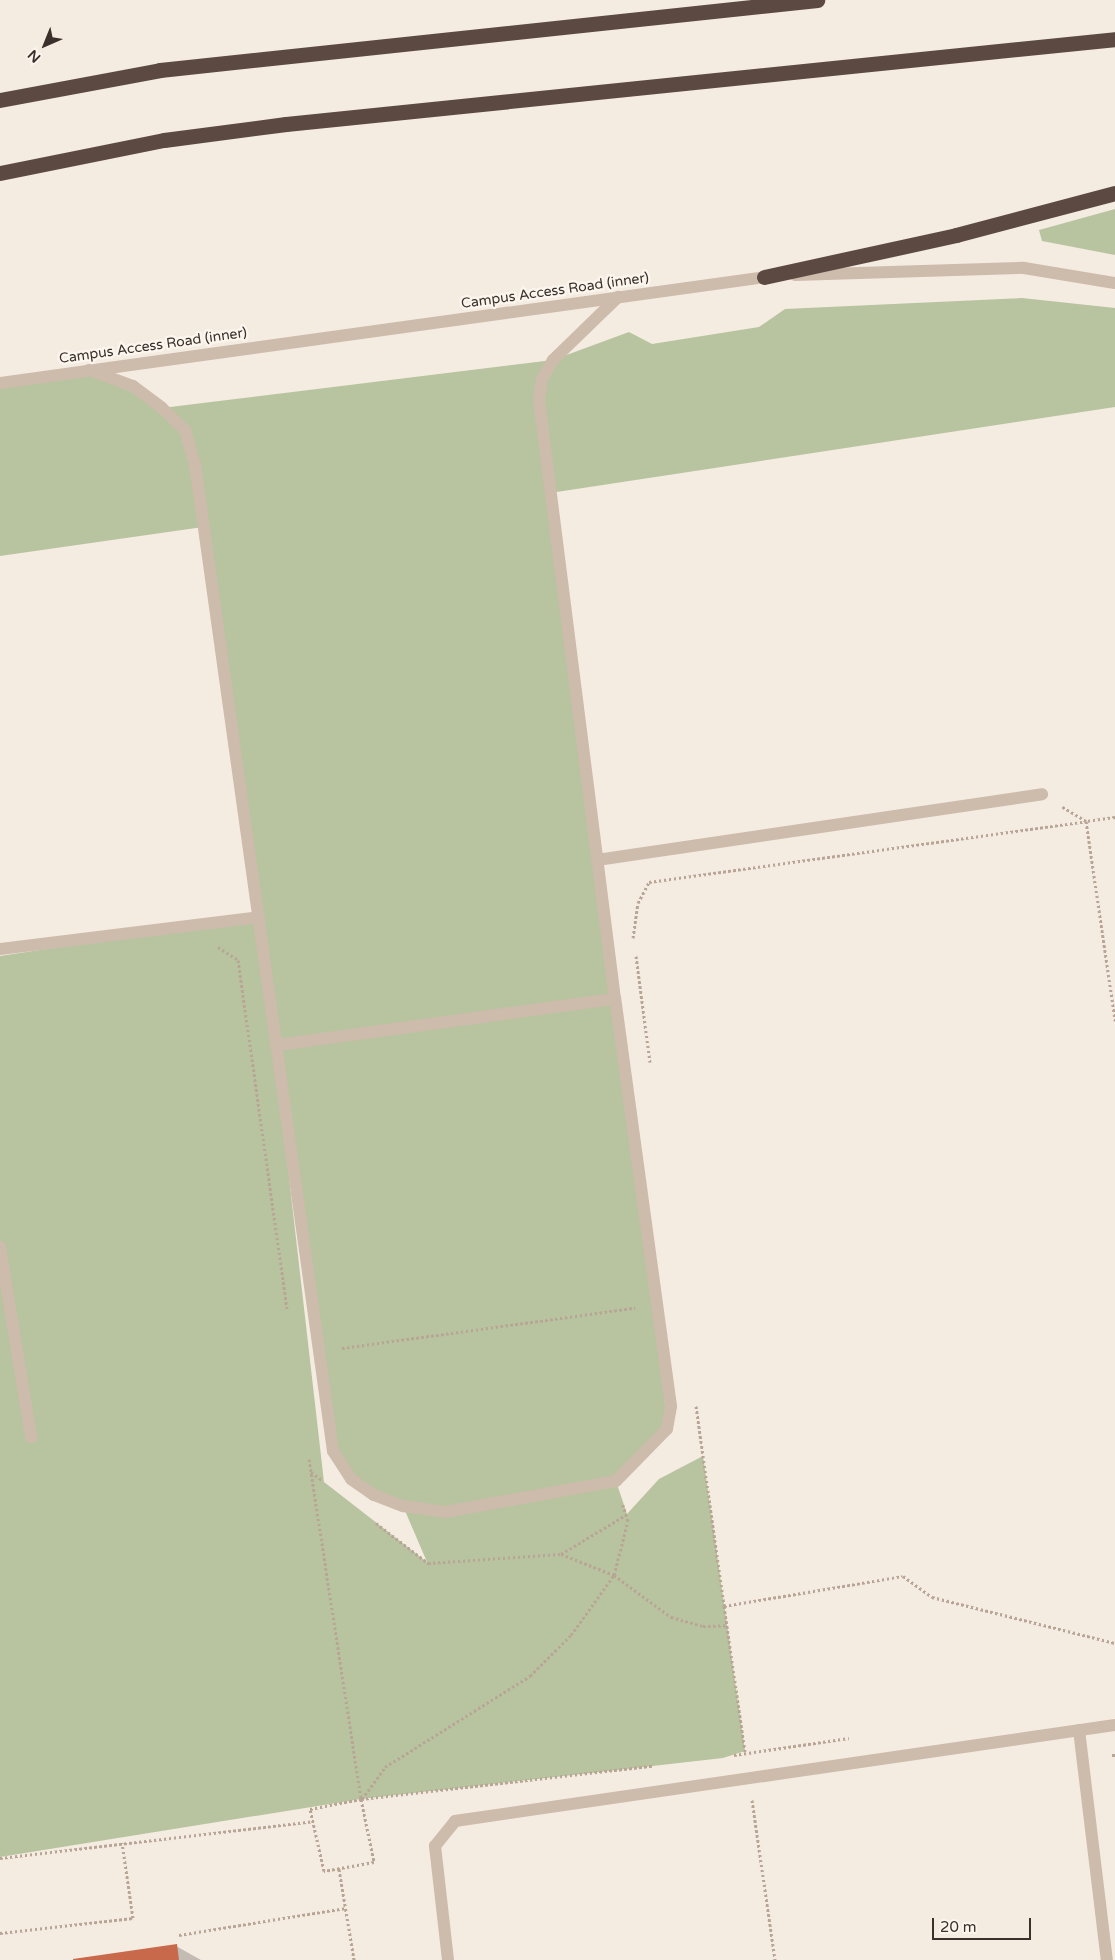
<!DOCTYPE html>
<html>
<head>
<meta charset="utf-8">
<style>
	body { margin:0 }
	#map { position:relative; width:1115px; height:1960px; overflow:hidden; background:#f4ebe1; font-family:"Varela Round",sans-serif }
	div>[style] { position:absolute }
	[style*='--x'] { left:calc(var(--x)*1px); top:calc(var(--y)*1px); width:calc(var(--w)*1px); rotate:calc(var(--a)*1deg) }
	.green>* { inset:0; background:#b8c4a0 }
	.shadow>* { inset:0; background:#0003 }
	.building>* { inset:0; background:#c8694b }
	.path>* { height:3px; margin-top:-1.5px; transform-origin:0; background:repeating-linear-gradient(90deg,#b9a596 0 2.5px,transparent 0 5px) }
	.service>* { height:12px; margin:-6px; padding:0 6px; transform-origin:6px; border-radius:6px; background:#cdbbac }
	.tertiary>* { height:12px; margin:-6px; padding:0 6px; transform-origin:6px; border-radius:6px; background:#cdbbac }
	.motorway>* { height:15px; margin:-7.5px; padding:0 7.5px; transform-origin:7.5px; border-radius:7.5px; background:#5c4a42 }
	span { translate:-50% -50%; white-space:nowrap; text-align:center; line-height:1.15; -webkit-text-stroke:5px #fbf5ee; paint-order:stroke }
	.street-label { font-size:14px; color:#3b302b }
	.north { position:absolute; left:20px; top:20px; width:50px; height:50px; -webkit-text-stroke:4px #fbf5ee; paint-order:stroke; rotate:224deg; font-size:14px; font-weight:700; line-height:20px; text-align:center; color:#3b302b }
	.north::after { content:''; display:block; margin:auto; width:18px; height:22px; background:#3b302b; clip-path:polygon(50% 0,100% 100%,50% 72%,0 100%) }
	.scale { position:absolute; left:932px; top:1918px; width:99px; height:22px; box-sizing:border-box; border:2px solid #3b302b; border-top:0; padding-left:6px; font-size:15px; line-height:18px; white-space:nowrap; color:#3b302b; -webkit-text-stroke:4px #fbf5ee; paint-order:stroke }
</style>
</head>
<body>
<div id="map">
	<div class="green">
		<i style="clip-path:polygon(1115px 209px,1115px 255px,1042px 241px,1039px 230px)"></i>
		<i style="clip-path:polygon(evenodd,1022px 298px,1115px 308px,1115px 407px,550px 493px,657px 1305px,667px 1429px,616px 1481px,627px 1514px,659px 1479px,703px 1456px,745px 1751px,723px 1758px,361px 1799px,0 1857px,0 956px,258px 917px,203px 527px,0 556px,0 386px,89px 370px,162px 408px,553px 360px,629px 332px,652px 344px,759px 327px,785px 309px,1022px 298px,263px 951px,333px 1451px,374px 1495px,403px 1506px,427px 1562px,324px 1482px,263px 951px)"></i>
	</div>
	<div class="shadow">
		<i style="clip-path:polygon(176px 1946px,201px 1960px,75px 1960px)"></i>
	</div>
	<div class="building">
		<i style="clip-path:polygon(177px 1944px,179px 1960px,73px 1960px,73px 1959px)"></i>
	</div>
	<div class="path">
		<i style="--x:1115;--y:817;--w:29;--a:172"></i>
		<i style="--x:1086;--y:821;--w:202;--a:81.7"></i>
		<i style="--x:633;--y:938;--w:35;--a:-82"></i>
		<i style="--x:638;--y:903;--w:24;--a:-62"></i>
		<i style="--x:649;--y:882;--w:441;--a:-7.9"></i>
		<i style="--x:1086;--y:821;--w:29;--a:-149"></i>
		<i style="--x:218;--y:947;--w:24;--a:33"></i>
		<i style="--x:238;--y:960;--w:352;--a:82"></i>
		<i style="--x:636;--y:956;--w:107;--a:82.5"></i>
		<i style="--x:342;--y:1348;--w:296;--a:-7.8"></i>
		<i style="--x:696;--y:1406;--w:202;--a:82"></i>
		<i style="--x:724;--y:1606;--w:181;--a:-9.5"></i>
		<i style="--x:903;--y:1576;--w:36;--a:36"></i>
		<i style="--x:932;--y:1597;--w:189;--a:14.1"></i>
		<i style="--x:309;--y:1459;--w:344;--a:81.3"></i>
		<i style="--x:361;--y:1799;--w:64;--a:78.3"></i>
		<i style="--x:374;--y:1862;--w:51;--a:169.8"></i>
		<i style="--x:324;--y:1871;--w:64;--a:-102.7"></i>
		<i style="--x:310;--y:1809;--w:52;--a:-11.1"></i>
		<i style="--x:361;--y:1799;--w:293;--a:-6.5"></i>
		<i style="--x:311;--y:1472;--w:14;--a:36"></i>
		<i style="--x:376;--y:1523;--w:66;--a:37.6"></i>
		<i style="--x:428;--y:1563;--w:133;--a:-3.9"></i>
		<i style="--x:561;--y:1554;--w:57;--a:21.6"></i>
		<i style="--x:614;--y:1575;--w:71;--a:36.4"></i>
		<i style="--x:671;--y:1617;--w:33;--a:16"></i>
		<i style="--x:703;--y:1626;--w:25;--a:-2"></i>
		<i style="--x:561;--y:1554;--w:76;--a:-31"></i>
		<i style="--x:724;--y:1606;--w:147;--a:81.8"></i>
		<i style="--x:734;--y:1755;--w:116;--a:-8.4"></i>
		<i style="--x:1112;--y:1755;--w:3;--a:0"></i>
		<i style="--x:362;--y:1799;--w:39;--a:-54"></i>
		<i style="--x:385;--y:1767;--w:171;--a:-32.1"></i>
		<i style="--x:530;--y:1676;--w:58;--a:-45"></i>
		<i style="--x:571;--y:1635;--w:74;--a:-54.4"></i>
		<i style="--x:614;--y:1575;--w:56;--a:-75.5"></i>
		<i style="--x:628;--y:1521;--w:20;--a:-108"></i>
		<i style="--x:752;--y:1800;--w:162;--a:81.8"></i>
		<i style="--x:0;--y:1858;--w:315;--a:-6.7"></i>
		<i style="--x:339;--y:1869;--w:92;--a:80.6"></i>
		<i style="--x:0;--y:1933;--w:134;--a:-6.4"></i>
		<i style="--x:133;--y:1918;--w:76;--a:-98.3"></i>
		<i style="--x:179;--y:1935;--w:169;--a:-9.2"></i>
	</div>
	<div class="service">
		<i style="--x:89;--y:370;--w:47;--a:20"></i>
		<i style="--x:133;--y:386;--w:36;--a:37"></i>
		<i style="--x:162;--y:408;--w:32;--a:44"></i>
		<i style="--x:185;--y:430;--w:35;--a:74"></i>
		<i style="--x:195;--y:464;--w:997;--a:82.04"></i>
		<i style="--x:333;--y:1451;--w:33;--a:57"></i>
		<i style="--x:351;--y:1479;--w:28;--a:35"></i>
		<i style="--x:374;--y:1495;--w:31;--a:21"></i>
		<i style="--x:403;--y:1506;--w:42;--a:8.1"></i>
		<i style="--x:445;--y:1512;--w:174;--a:-10.3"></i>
		<i style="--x:616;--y:1481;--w:73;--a:-45.6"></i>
		<i style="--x:667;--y:1429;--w:23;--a:-80"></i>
		<i style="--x:671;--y:1406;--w:411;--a:-97.8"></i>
		<i style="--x:597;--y:860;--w:450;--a:-8.4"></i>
		<i style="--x:0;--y:949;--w:261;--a:-7"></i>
		<i style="--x:277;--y:1045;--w:341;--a:-7.8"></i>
		<i style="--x:615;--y:999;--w:604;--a:-97.23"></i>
		<i style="--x:539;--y:400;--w:21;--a:-82"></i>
		<i style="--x:542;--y:379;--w:22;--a:-60"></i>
		<i style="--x:553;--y:360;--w:91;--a:-44.1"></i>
		<i style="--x:0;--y:1247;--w:193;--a:80.7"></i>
		<i style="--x:1079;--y:1730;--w:232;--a:83.1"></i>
		<i style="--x:448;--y:1960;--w:115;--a:-96.5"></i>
		<i style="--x:435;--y:1846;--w:32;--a:-51"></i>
		<i style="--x:455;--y:1821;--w:667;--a:-8.28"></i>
	</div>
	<div class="tertiary">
		<i style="--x:795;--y:275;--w:229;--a:-1.8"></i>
		<i style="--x:1024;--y:268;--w:92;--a:9.4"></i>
		<i style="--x:0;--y:383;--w:780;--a:-7.88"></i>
	</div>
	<div class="motorway">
		<i style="--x:0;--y:100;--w:163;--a:-10.6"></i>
		<i style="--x:160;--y:70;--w:661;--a:-6.08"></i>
		<i style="--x:0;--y:173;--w:167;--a:-11.4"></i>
		<i style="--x:164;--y:140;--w:123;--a:-7.5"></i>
		<i style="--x:286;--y:124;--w:833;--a:-5.85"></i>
		<i style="--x:764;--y:277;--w:197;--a:-12.3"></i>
		<i style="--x:956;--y:235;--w:164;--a:-14.8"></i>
	</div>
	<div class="street-label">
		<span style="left:555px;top:291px;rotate:-8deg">Campus Access Road (inner)</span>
		<span style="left:153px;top:346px;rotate:-8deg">Campus Access Road (inner)</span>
	</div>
	<div class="north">N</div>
	<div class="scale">20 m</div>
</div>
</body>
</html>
